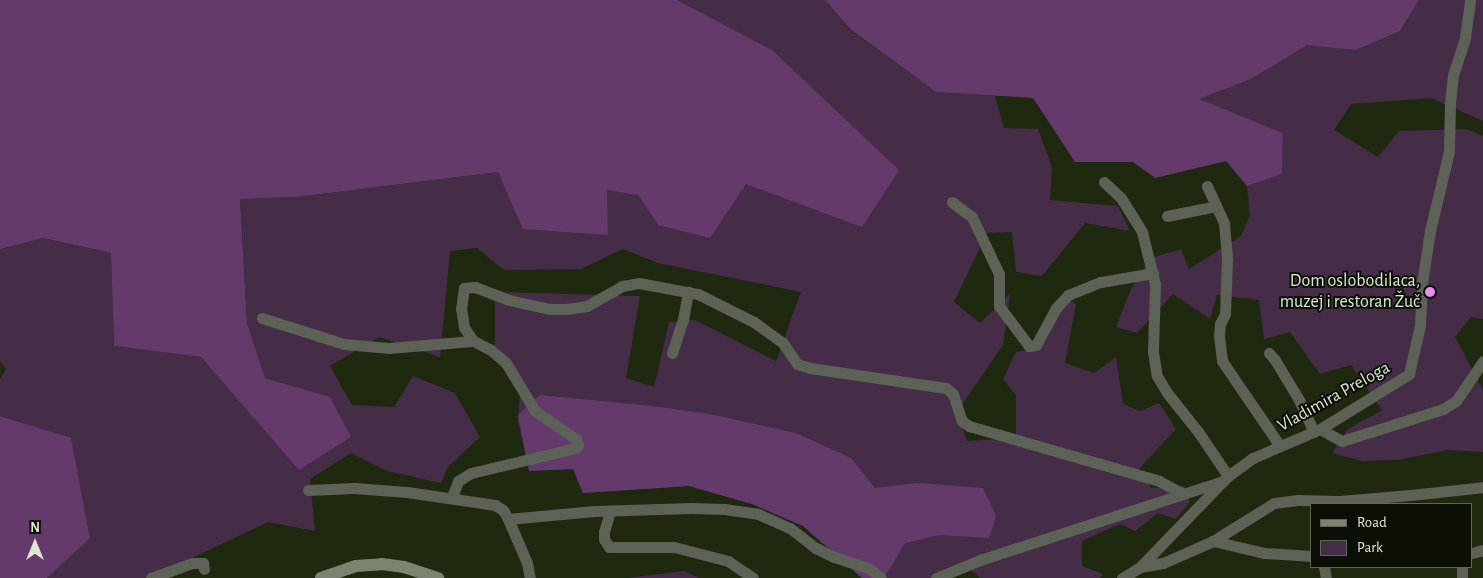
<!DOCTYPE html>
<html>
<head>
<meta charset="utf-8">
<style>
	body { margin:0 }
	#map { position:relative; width:1483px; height:578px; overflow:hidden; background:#1e2910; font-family:"Alegreya Sans",sans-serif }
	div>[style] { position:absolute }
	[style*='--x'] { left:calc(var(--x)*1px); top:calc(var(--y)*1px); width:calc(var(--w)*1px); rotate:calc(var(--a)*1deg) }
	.green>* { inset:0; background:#452d48 }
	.forest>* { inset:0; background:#643a6b }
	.street>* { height:11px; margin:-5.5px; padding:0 5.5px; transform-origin:5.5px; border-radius:5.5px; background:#5c6256 }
	.secondary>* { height:12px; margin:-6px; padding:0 6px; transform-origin:6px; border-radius:6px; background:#7b8471 }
	.dots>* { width:14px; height:14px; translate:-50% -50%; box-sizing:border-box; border:2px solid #0b1006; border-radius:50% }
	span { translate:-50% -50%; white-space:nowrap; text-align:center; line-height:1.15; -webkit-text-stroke:4px #0b1006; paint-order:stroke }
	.poi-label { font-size:18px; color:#dee6d6 }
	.right { translate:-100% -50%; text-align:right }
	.street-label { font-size:18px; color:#dee6d6 }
	.legend { position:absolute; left:1310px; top:503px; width:162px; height:65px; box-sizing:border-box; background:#0b1006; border:1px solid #5f6659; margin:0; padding:6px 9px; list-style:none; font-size:15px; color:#dee6d6 }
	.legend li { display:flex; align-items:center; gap:10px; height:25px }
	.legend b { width:25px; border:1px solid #5f6659 }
	.north { position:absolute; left:10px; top:518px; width:50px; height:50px; -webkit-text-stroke:4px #0b1006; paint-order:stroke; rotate:0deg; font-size:14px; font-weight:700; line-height:20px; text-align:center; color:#dee6d6 }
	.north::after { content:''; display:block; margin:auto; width:18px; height:22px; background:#dee6d6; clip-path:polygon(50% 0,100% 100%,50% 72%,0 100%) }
</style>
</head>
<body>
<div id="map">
	<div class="green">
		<i style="clip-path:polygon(677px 0,825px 0,851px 31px,936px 92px,995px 96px,1004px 128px,1038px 129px,1052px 168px,1050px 200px,1118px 206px,1130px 231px,1085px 223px,1042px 276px,1016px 272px,1012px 232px,987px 233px,954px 302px,980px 323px,1010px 294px,1003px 345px,957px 412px,967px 441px,1016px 438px,1016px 395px,1003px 379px,1016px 352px,1041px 347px,1067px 299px,1076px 304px,1065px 363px,1094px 373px,1116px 357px,1123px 404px,1140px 411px,1159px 403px,1176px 429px,1139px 469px,1151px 488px,1184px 486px,1190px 502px,1176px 519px,1158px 513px,1135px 531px,1120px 524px,1082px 541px,1082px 566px,1103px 574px,1100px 578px,980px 578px,971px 570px,951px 578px,862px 578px,803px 526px,752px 504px,689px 486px,583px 493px,573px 469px,529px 471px,518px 421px,521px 382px,495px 347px,495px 292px,640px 296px,626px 378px,654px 387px,669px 322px,695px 320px,776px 361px,801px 292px,658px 263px,623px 249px,581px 269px,504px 270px,477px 248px,450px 251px,440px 357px,379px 337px,330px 366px,352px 405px,394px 407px,413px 376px,455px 393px,480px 437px,448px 467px,441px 483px,387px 471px,351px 453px,310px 479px,315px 531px,268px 522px,150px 578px,47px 578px,90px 537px,71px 439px,0 416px,0 379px,6px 369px,0 361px,0 249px,43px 238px,111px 253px,114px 346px,201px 357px,300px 470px,330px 397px,265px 378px,247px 323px,240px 199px,296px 197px,498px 172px,638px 195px,658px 225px,746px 183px,862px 226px,772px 50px)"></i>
		<i style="clip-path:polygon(1419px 0,1483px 0,1483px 121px,1431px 98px,1351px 104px,1334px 130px,1378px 157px,1399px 131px,1467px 129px,1483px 136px,1483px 319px,1471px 317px,1455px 337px,1483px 390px,1483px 452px,1448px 450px,1397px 460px,1362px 461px,1332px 453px,1348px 429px,1382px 410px,1351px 365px,1320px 374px,1290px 332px,1264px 339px,1259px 300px,1217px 295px,1210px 319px,1173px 294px,1137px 333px,1116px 327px,1131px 289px,1151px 258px,1181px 249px,1189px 269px,1241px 236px,1250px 215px,1247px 186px,1282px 174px,1283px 133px,1198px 99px,1251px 79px,1307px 44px,1356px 50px,1400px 31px)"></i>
		<i style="clip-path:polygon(685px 571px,699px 578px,626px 578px)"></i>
	</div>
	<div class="forest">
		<i style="clip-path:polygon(0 0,677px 0,772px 50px,899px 170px,862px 227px,746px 184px,710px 238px,658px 225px,638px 195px,607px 190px,608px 235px,523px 229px,498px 172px,296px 197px,240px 199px,247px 323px,265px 378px,330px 397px,351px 437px,299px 470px,201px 357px,114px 346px,111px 253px,43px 238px,0 249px)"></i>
		<i style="clip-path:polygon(825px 0,1419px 0,1400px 31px,1356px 50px,1307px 45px,1251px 79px,1199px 99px,1283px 133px,1282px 174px,1247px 186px,1226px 161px,1155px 178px,1133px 162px,1075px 162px,1033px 98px,936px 92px,851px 30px)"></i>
		<i style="clip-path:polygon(540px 395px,652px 406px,710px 414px,796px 433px,851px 458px,875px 488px,917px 483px,983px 488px,996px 516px,989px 538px,939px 535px,905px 543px,884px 578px,862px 578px,803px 526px,752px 504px,689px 486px,583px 493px,573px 469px,529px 471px,518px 415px)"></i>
		<i style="clip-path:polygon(0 416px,71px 438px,90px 538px,47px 578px,0 578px)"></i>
	</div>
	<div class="street">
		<i style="--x:1104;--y:182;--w:23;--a:43"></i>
		<i style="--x:1121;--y:198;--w:40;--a:58"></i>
		<i style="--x:1142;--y:232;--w:54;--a:76"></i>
		<i style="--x:1155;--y:284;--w:68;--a:91.7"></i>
		<i style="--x:1153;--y:352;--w:24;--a:81"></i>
		<i style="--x:1157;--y:376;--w:21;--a:59"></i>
		<i style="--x:1168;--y:394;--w:50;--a:51.5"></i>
		<i style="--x:1199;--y:433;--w:52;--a:56"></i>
		<i style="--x:1207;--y:186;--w:41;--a:65.3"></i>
		<i style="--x:1224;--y:223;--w:36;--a:85"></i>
		<i style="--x:1227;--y:259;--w:55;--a:92.1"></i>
		<i style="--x:1225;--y:314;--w:11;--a:117"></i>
		<i style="--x:1220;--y:324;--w:12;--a:95"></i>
		<i style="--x:1219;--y:336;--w:25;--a:83"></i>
		<i style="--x:1222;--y:361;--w:103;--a:55.7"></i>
		<i style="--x:952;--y:202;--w:25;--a:37"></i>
		<i style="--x:972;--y:217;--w:63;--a:64.7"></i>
		<i style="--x:999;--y:274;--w:32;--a:90"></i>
		<i style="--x:999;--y:306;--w:50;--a:53.1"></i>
		<i style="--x:1029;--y:346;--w:7;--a:-8"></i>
		<i style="--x:1036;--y:345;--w:42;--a:-61.6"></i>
		<i style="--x:1056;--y:308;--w:18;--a:-47"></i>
		<i style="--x:1068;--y:295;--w:35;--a:-22"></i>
		<i style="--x:1101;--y:282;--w:53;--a:-9.8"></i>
		<i style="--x:1167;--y:216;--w:50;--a:-11.5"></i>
		<i style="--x:262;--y:318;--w:86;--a:17.6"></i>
		<i style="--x:344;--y:344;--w:45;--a:5.1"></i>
		<i style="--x:389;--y:348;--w:84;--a:-4.8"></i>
		<i style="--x:672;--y:353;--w:35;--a:-72"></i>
		<i style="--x:683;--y:320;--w:29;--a:-80"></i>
		<i style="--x:1269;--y:353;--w:9;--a:49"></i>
		<i style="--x:1275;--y:360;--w:47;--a:59"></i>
		<i style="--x:1299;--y:400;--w:35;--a:65"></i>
		<i style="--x:1320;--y:429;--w:25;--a:29"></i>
		<i style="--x:1342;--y:441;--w:106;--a:-17.6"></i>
		<i style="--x:1443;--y:409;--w:15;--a:-32"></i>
		<i style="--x:1456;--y:401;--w:48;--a:-56"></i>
		<i style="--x:308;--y:490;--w:46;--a:-2.5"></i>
		<i style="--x:354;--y:488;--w:53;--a:4.3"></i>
		<i style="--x:407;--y:492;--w:89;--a:8.4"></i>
		<i style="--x:495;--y:505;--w:9;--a:32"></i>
		<i style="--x:503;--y:510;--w:10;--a:61"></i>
		<i style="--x:508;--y:519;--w:48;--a:66.6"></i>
		<i style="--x:527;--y:563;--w:15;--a:79"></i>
		<i style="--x:452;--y:497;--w:17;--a:-69"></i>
		<i style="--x:458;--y:481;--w:15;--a:-32"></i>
		<i style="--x:471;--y:473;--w:108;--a:-13.4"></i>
		<i style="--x:576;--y:448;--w:4;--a:-56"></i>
		<i style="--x:578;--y:445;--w:6;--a:-108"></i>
		<i style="--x:576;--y:439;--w:50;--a:-145.7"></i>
		<i style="--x:535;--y:411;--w:56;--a:-121.1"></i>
		<i style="--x:506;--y:363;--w:20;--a:-139"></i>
		<i style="--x:491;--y:350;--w:20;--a:-153"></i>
		<i style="--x:473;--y:341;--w:17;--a:-123"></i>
		<i style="--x:464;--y:327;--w:18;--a:-99"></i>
		<i style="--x:461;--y:309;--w:21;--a:-82"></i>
		<i style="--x:464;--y:288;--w:11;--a:-5"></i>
		<i style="--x:475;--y:287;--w:36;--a:21"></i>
		<i style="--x:509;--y:300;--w:42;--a:12.4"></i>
		<i style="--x:550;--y:309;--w:16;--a:0"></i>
		<i style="--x:566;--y:309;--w:21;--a:-8"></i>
		<i style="--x:587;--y:306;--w:40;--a:-29.7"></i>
		<i style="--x:622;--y:286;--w:17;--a:-10"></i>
		<i style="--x:639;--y:283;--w:60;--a:10.6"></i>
		<i style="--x:698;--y:294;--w:63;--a:26.6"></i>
		<i style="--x:754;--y:322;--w:36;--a:36"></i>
		<i style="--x:783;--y:343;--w:25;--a:56"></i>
		<i style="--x:797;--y:364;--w:14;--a:17"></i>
		<i style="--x:810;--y:368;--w:137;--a:8.4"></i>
		<i style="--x:946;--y:388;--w:9;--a:41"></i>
		<i style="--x:953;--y:394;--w:28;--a:72"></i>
		<i style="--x:962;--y:421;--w:9;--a:36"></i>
		<i style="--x:969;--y:426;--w:198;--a:16.1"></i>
		<i style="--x:1159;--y:481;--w:27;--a:28"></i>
		<i style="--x:610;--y:511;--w:22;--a:106"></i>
		<i style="--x:604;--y:532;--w:7;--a:90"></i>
		<i style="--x:604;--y:539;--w:9;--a:58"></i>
		<i style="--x:609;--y:547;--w:65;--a:0"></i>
		<i style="--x:674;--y:547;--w:56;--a:14.5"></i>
		<i style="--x:728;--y:561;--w:30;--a:34"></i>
		<i style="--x:508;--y:519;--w:87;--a:-5.3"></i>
		<i style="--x:595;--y:511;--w:97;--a:-1.8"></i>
		<i style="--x:692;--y:508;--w:32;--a:2"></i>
		<i style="--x:724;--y:509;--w:34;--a:8"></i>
		<i style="--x:758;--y:514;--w:35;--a:24"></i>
		<i style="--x:790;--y:528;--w:33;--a:38"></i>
		<i style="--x:816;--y:548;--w:20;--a:27"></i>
		<i style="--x:834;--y:557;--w:38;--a:18"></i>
		<i style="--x:870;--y:569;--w:14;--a:39"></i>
		<i style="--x:1213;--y:541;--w:52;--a:13.2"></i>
		<i style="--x:1264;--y:553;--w:48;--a:3.6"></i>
		<i style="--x:1472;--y:553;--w:11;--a:-15"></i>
		<i style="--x:1140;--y:567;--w:23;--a:-10"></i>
		<i style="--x:1163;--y:563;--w:55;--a:-23.7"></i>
		<i style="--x:1213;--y:541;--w:72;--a:-31.9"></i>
		<i style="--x:1274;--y:503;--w:24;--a:-7"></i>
		<i style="--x:1298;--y:500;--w:41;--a:1.4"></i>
		<i style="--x:1339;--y:501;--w:72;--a:-4.8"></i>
		<i style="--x:1411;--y:495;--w:72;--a:-6.3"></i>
		<i style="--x:1324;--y:567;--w:11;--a:80"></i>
		<i style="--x:1462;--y:567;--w:11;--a:90"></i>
		<i style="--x:151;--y:578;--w:44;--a:-20.1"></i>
		<i style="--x:192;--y:563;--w:11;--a:0"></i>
		<i style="--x:203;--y:563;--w:6;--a:81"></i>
		<i style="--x:936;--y:578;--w:48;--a:-22.2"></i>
		<i style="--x:980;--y:560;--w:256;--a:-18"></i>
		<i style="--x:1122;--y:578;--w:21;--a:-31"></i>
		<i style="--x:1140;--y:567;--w:127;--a:-46"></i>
		<i style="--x:1228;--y:476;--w:31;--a:-36"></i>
		<i style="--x:1253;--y:458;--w:73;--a:-23.4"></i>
		<i style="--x:1320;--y:429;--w:105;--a:-31.7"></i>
		<i style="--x:1409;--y:374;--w:50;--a:-77.3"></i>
		<i style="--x:1420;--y:325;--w:42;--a:-87.3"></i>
		<i style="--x:1422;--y:283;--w:53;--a:-81.3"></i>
		<i style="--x:1430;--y:231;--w:82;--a:-76.6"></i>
		<i style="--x:1449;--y:151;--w:48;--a:-88.8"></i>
		<i style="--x:1450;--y:103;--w:28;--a:-84"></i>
		<i style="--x:1453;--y:75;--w:40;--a:-72"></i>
		<i style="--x:1465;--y:37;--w:37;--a:-82"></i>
	</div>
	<div class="secondary">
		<i style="--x:321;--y:578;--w:37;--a:-19"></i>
		<i style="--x:356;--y:566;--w:26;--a:-4"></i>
		<i style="--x:382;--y:564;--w:22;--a:8"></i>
		<i style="--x:404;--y:567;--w:36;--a:18"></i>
	</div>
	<div class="dots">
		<i style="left:1430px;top:292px;background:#ec8cfb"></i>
	</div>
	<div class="poi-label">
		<span class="right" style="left:1420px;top:292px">Dom oslobodilaca,<br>muzej i restoran Žuč</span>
	</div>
	<div class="street-label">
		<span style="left:1334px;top:397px;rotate:-29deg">Vladimira Preloga</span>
	</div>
	<ul class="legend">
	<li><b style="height:6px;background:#7b8471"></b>Road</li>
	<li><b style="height:14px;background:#452d48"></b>Park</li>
	</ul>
	<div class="north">N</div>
</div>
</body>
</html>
